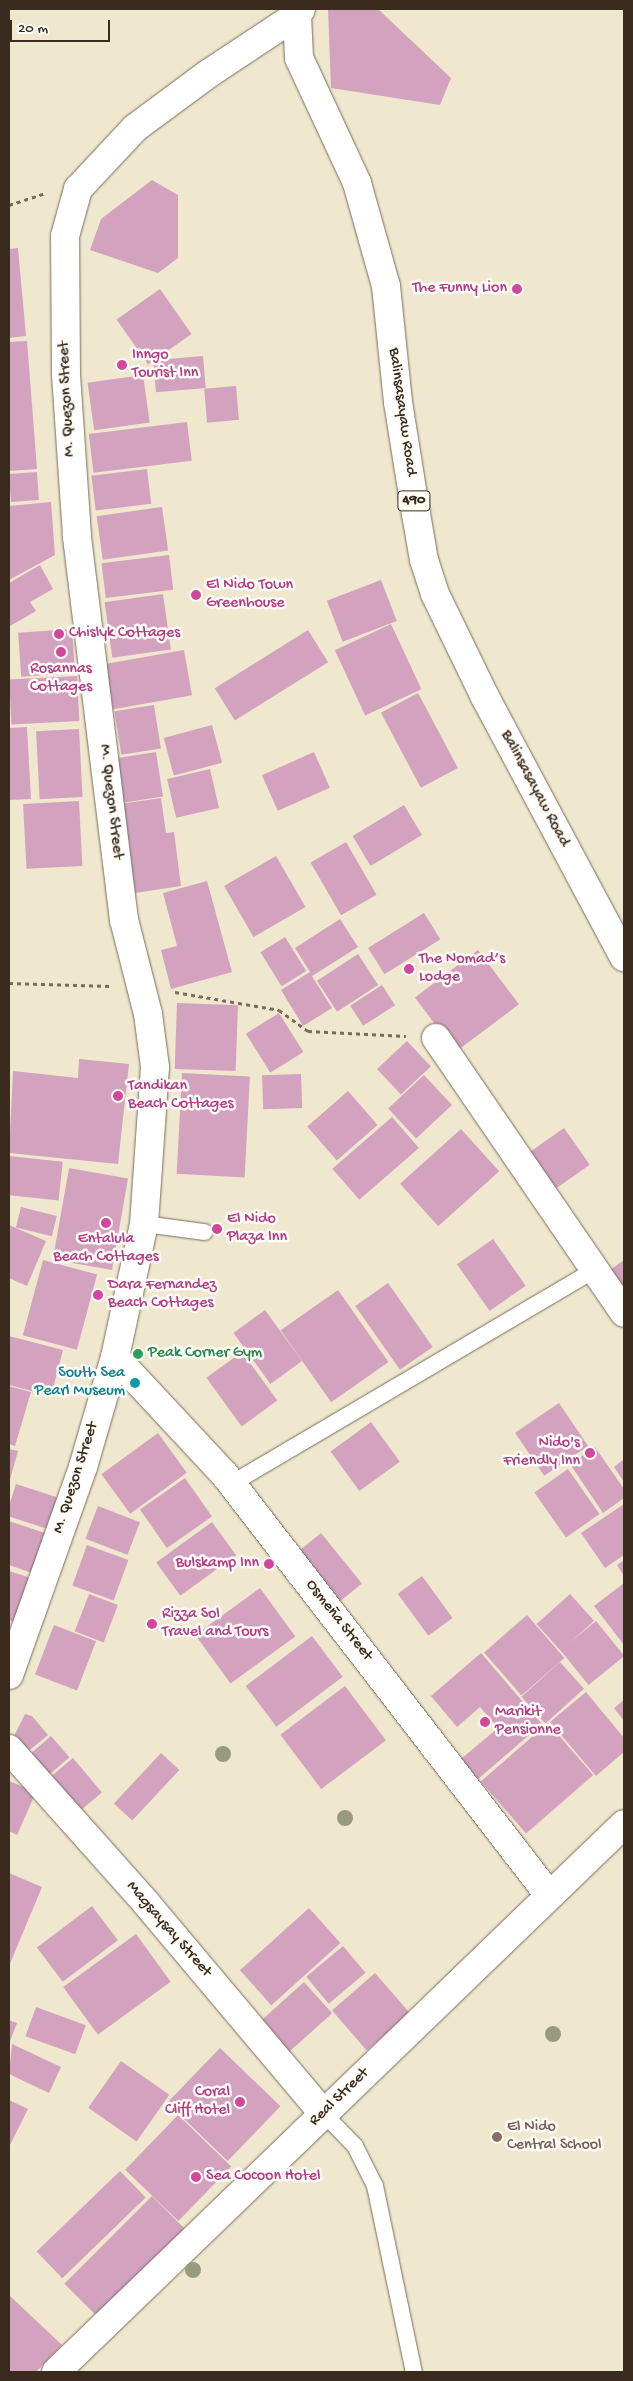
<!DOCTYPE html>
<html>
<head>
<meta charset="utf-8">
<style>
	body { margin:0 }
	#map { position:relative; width:633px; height:2381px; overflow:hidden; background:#efe8ce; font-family:"Gochi Hand",sans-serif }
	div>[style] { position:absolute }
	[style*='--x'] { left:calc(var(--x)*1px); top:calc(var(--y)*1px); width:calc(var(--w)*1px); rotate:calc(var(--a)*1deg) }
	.building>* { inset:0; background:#d3a2bf; transform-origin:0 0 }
	.path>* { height:3px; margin-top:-1.5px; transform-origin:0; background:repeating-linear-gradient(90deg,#7a6c5c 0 4px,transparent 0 8px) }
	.roads { filter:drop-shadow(0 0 1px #7a6c5c) drop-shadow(0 0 1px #7a6c5c) }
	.lane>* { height:16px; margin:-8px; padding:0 8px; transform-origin:8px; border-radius:8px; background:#fff }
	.street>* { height:28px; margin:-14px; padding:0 14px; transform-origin:14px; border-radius:14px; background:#fff }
	.secondary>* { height:28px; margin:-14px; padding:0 14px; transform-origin:14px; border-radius:14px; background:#fff }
	.primary>* { height:28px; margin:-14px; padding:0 14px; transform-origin:14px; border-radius:14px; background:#fff }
	.trees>* { width:16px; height:16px; margin:-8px; border-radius:50%; background:#999b7f }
	.dots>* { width:14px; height:14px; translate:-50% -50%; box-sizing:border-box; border:2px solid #fdfcf7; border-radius:50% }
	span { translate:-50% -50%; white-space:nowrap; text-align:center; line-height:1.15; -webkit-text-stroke:5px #fdfcf7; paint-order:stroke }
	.shield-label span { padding:1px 4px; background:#fdfcf7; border:1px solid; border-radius:4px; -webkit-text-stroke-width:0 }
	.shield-label { font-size:15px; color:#3b2a1e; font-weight:700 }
	.hotel-label { font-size:16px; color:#b23c85 }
	.right { translate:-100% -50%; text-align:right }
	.left { translate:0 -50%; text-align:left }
	.street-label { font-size:16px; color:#3b2a1e }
	.leisure-label { font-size:16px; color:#27864d }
	.culture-label { font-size:16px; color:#0d838f }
	.education-label { font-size:16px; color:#785e54 }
	.frame { position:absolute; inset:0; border:10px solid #3b2a1e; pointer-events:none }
	.scale { position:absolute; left:10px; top:20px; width:100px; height:22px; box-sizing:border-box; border:2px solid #3b2a1e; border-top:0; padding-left:6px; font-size:15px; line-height:18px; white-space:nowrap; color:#3b2a1e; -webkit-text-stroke:4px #fdfcf7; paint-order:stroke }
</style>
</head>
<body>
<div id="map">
	<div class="building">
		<i style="clip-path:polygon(328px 9px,378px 9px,451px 78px,440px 105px,331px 88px)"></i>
		<i style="clip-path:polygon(152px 180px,178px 195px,178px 258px,158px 273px,90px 250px,101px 219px)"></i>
		<i style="clip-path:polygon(18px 248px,26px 336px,9px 338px,9px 249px)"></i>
		<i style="left:160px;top:289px;width:55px;height:53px;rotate:55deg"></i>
		<i style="clip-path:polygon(27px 341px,37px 469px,9px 471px,9px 342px)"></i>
		<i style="left:203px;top:356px;width:32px;height:50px;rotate:85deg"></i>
		<i style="left:143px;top:375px;width:48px;height:56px;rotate:82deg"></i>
		<i style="left:236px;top:386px;width:34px;height:32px;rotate:85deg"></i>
		<i style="left:187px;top:422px;width:39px;height:99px;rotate:83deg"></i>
		<i style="left:147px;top:469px;width:35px;height:56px;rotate:83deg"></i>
		<i style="left:37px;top:472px;width:28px;height:28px;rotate:86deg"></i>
		<i style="clip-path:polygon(51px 502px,55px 555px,9px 580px,9px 506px)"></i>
		<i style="left:162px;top:507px;width:44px;height:66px;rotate:82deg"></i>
		<i style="left:169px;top:555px;width:35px;height:68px;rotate:83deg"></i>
		<i style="clip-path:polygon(40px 565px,53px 589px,30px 602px,36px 611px,10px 626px,9px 583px)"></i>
		<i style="left:381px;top:580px;width:44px;height:58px;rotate:69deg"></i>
		<i style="left:163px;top:594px;width:56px;height:59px;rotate:82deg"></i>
		<i style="left:391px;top:624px;width:72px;height:62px;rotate:65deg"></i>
		<i style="left:72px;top:629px;width:44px;height:54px;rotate:86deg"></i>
		<i style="left:308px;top:630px;width:38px;height:110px;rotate:58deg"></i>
		<i style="left:184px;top:650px;width:46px;height:80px;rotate:80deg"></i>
		<i style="left:77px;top:676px;width:45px;height:68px;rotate:87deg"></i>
		<i style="left:418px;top:693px;width:85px;height:42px;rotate:62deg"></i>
		<i style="left:154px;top:705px;width:44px;height:40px;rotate:81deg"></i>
		<i style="left:212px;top:725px;width:39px;height:50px;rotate:75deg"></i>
		<i style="clip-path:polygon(27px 727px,31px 799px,9px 800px,9px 728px)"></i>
		<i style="left:79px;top:729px;width:68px;height:43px;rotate:87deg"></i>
		<i style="left:156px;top:752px;width:45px;height:42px;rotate:81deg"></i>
		<i style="left:314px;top:752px;width:39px;height:57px;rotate:66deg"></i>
		<i style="left:210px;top:769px;width:40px;height:44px;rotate:77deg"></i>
		<i style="clip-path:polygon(161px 798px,166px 833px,174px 832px,181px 886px,135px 893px,128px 839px,119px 804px)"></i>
		<i style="left:79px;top:801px;width:65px;height:56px;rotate:87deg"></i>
		<i style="left:404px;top:805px;width:35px;height:60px;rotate:59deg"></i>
		<i style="left:346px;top:842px;width:61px;height:41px;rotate:60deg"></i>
		<i style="left:276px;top:856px;width:59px;height:60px;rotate:60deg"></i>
		<i style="clip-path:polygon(207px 881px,232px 972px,171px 989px,161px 950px,177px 946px,163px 893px)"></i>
		<i style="left:424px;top:913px;width:31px;height:66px;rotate:58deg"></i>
		<i style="clip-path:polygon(340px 919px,358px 947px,312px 976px,332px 1008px,303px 1026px,281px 990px,310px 972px,295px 948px)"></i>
		<i style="left:285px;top:937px;width:40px;height:29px;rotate:58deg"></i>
		<i style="left:478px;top:950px;width:68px;height:79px;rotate:53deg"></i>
		<i style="left:358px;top:954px;width:37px;height:49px;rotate:57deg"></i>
		<i style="left:382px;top:985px;width:24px;height:38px;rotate:57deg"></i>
		<i style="left:177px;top:1003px;width:61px;height:66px;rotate:2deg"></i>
		<i style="left:279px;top:1013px;width:46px;height:39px;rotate:58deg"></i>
		<i style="left:407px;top:1041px;width:35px;height:41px;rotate:47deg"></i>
		<i style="clip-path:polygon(79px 1059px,129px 1064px,118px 1164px,9px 1153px,13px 1071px,78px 1078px)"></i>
		<i style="left:182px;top:1073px;width:68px;height:101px;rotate:3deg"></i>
		<i style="left:301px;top:1074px;width:34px;height:39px;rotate:88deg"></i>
		<i style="left:424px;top:1075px;width:41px;height:49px;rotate:47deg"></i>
		<i style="left:348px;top:1091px;width:45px;height:54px;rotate:49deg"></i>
		<i style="left:392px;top:1117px;width:41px;height:79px;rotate:49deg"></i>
		<i style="left:564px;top:1128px;width:45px;height:47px;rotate:55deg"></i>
		<i style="left:461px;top:1129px;width:57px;height:82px;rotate:48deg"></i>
		<i style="left:9px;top:1156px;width:54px;height:39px;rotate:6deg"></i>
		<i style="left:69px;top:1168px;width:60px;height:93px;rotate:10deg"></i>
		<i style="left:21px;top:1207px;width:37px;height:21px;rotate:14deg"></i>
		<i style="clip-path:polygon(9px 1225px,46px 1241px,27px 1286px,9px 1278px)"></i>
		<i style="left:493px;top:1239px;width:57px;height:44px;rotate:55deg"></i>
		<i style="left:43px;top:1260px;width:56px;height:78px;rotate:15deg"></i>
		<i style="clip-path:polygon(624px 1260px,624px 1297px,607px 1272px)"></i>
		<i style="left:388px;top:1283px;width:78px;height:40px;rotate:55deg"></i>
		<i style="left:338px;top:1290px;width:88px;height:70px;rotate:55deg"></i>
		<i style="left:265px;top:1310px;width:63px;height:39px;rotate:54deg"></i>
		<i style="clip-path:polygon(9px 1336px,63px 1350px,51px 1396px,9px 1385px)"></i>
		<i style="left:242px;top:1352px;width:60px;height:44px;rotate:54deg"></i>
		<i style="clip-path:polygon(9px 1386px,31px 1392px,15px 1446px,9px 1444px)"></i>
		<i style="left:559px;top:1403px;width:52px;height:53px;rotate:56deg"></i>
		<i style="left:371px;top:1422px;width:49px;height:50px;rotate:54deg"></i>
		<i style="left:158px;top:1433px;width:49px;height:70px;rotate:54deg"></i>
		<i style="clip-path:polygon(595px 1447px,624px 1489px,624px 1498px,603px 1513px,570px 1464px)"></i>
		<i style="clip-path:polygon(9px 1449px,18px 1451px,9px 1483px)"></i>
		<i style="clip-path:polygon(624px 1459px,624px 1482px,614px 1467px)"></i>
		<i style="left:568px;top:1469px;width:55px;height:41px;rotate:55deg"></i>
		<i style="left:185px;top:1478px;width:47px;height:55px;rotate:55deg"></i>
		<i style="left:16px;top:1484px;width:43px;height:33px;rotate:18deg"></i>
		<i style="clip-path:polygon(624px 1504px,624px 1555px,605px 1568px,581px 1533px)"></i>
		<i style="left:98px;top:1506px;width:45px;height:35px;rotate:21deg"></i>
		<i style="clip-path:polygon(9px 1521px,45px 1533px,32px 1573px,9px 1565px)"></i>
		<i style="left:212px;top:1522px;width:41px;height:69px;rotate:54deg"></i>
		<i style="left:321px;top:1533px;width:65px;height:36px;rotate:51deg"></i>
		<i style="left:87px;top:1545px;width:44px;height:43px;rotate:20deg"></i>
		<i style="clip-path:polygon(624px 1560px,624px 1576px,617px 1565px)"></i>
		<i style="clip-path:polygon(9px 1571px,34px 1579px,20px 1624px,9px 1620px)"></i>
		<i style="left:422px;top:1576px;width:52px;height:30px;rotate:54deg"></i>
		<i style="clip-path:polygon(624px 1583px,624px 1645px,594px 1606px)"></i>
		<i style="left:260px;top:1588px;width:60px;height:80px;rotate:54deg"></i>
		<i style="left:89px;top:1594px;width:31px;height:40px;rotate:21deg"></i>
		<i style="left:570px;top:1594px;width:36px;height:45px;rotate:48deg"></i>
		<i style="left:527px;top:1615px;width:57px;height:57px;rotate:49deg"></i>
		<i style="left:596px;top:1621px;width:45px;height:46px;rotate:51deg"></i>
		<i style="left:54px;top:1625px;width:45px;height:53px;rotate:21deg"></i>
		<i style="left:312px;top:1636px;width:51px;height:83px;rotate:53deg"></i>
		<i style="clip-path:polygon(481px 1653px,542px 1724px,478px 1779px,461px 1759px,498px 1728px,480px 1707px,457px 1727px,431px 1696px)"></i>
		<i style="left:560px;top:1662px;width:36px;height:52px;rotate:48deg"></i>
		<i style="left:345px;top:1686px;width:68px;height:81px;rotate:53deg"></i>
		<i style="clip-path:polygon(586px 1692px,624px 1738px,624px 1752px,596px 1776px,550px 1722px)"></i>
		<i style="clip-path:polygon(624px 1700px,624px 1721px,614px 1708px)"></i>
		<i style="clip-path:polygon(25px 1714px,32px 1716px,48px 1735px,20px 1758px,10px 1744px)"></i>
		<i style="left:548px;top:1723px;width:69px;height:89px;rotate:49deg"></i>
		<i style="left:51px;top:1736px;width:28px;height:39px;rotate:49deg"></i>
		<i style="left:161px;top:1753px;width:25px;height:69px;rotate:43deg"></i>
		<i style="left:73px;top:1758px;width:45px;height:34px;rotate:50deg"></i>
		<i style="clip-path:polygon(9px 1781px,36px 1792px,17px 1835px,9px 1831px)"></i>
		<i style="clip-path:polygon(9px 1873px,42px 1887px,9px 1966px)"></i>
		<i style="left:92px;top:1906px;width:43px;height:69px;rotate:53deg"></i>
		<i style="left:309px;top:1908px;width:47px;height:93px;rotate:48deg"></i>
		<i style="left:136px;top:1934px;width:59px;height:90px;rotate:54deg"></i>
		<i style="left:343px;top:1946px;width:35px;height:48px;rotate:50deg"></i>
		<i style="left:375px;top:1973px;width:53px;height:57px;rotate:49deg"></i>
		<i style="left:304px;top:1982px;width:42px;height:65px;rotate:48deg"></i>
		<i style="left:36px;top:2007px;width:53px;height:31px;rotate:20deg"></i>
		<i style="clip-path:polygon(9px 2020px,17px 2023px,9px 2044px)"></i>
		<i style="clip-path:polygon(12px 2044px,61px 2067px,49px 2093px,9px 2074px)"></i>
		<i style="left:220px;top:2048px;width:84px;height:76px;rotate:44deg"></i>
		<i style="left:121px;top:2061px;width:59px;height:57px;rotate:35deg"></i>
		<i style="clip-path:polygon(9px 2100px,28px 2109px,9px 2147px)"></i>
		<i style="left:178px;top:2115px;width:74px;height:76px;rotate:44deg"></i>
		<i style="left:120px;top:2171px;width:37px;height:116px;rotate:46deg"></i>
		<i style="left:152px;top:2196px;width:48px;height:124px;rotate:45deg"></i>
		<i style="clip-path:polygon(9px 2295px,62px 2345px,36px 2372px,9px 2372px)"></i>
	</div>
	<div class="path">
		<i style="--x:9;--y:205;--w:39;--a:-18"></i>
		<i style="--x:9;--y:983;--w:101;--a:1.7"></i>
		<i style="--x:175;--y:992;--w:106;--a:9.8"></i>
		<i style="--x:279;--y:1010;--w:36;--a:36"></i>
		<i style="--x:308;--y:1031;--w:98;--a:2.9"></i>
	</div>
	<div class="roads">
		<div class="lane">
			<i style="--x:144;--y:1224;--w:61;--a:7.6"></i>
			<i style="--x:231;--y:1484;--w:421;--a:-30.5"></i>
			<i style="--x:323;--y:2113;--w:46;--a:45.9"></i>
			<i style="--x:355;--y:2146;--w:45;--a:63.4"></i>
			<i style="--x:375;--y:2186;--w:190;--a:78.2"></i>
		</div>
		<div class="street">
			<i style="--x:436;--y:1038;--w:333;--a:55.6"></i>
			<i style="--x:115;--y:1357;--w:161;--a:47"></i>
			<i style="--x:225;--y:1475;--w:530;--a:52.35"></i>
			<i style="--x:9;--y:1749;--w:206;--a:48.3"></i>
			<i style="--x:146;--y:1903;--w:275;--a:49.9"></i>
			<i style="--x:56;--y:2372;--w:789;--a:-43.97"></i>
		</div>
		<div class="secondary">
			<i style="--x:9;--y:1675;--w:221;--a:-70.4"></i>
			<i style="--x:83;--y:1467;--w:115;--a:-73.8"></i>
			<i style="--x:115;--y:1357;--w:136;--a:-77.7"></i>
			<i style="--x:144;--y:1224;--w:157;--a:-86"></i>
			<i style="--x:155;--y:1067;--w:53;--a:-97.5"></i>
			<i style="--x:148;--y:1014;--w:97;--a:-104.3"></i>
			<i style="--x:124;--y:920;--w:387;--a:-97"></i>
			<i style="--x:77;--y:536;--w:162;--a:-93.9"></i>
			<i style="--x:66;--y:374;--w:138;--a:-90.4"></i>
			<i style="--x:65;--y:236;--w:49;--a:-74.5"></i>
			<i style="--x:78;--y:189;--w:83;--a:-46.9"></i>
			<i style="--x:135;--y:128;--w:91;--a:-36.5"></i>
			<i style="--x:208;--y:74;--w:107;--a:-33.5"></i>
			<i style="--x:297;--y:15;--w:7;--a:-56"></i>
		</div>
		<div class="primary">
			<i style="--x:297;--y:15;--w:43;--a:87.3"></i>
			<i style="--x:299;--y:58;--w:138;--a:65.1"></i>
			<i style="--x:357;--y:183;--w:107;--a:74.3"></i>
			<i style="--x:386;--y:286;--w:117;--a:84.1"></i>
			<i style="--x:398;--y:402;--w:113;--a:80.9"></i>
			<i style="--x:416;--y:514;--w:47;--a:80.1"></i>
			<i style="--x:424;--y:560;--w:36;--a:72"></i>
			<i style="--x:435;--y:594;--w:114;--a:64.1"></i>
			<i style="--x:485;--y:697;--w:295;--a:61.9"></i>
		</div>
	</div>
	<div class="trees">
		<i style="left:223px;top:1754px"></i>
		<i style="left:345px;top:1818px"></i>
		<i style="left:553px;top:2034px"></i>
		<i style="left:193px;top:2270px"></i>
	</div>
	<div class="dots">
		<i style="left:517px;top:289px;background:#d1479c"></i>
		<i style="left:122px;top:365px;background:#d1479c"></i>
		<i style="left:196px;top:595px;background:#d1479c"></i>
		<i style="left:59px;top:634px;background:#d1479c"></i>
		<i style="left:61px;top:652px;background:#d1479c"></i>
		<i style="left:409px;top:969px;background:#d1479c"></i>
		<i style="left:118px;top:1096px;background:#d1479c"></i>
		<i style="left:106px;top:1223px;background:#d1479c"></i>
		<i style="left:217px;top:1229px;background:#d1479c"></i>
		<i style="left:98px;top:1295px;background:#d1479c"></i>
		<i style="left:138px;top:1354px;background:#2e9e5b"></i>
		<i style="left:135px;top:1383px;background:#0f9aa8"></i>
		<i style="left:590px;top:1453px;background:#d1479c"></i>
		<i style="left:269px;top:1564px;background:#d1479c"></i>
		<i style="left:152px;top:1624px;background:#d1479c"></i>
		<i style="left:485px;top:1722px;background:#d1479c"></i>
		<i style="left:240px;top:2102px;background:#d1479c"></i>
		<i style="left:497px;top:2137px;background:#8d6e63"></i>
		<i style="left:196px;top:2177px;background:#d1479c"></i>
	</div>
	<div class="shield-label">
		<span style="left:414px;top:501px">490</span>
	</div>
	<div class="hotel-label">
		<span class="right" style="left:507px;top:289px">The Funny Lion</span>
		<span class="left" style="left:132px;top:365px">Inngo<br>Tourist Inn</span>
		<span class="left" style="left:206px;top:595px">El Nido Town<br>Greenhouse</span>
		<span class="left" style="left:69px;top:634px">Chislyk Cottages</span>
		<span style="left:61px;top:679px">Rosannas<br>Cottages</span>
		<span class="left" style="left:419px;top:969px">The Nomad’s<br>Lodge</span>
		<span class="left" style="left:128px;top:1096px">Tandikan<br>Beach Cottages</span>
		<span class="left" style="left:227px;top:1229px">El Nido<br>Plaza Inn</span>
		<span style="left:106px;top:1249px">Entalula<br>Beach Cottages</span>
		<span class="left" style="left:108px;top:1295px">Dara Fernandez<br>Beach Cottages</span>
		<span class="right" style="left:580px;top:1453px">Nido's<br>Friendly Inn</span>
		<span class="right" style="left:259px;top:1564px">Bulskamp Inn</span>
		<span class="left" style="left:162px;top:1624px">Rizza Sol<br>Travel and Tours</span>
		<span class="left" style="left:495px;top:1722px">Marikit<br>Pensionne</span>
		<span class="right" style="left:230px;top:2102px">Coral<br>Cliff Hotel</span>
		<span class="left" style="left:206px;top:2177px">Sea Cocoon Hotel</span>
	</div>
	<div class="street-label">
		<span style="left:68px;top:399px;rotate:-93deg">M. Quezon Street</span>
		<span style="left:401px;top:412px;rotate:82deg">Balinsasayaw Road</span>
		<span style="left:534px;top:789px;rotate:62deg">Balinsasayaw Road</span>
		<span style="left:110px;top:802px;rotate:83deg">M. Quezon Street</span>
		<span style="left:77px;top:1478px;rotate:-72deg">M. Quezon Street</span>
		<span style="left:338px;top:1621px;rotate:52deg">Osmeña Street</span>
		<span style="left:168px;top:1930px;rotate:49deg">Magsaysay Street</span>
		<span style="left:340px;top:2098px;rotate:-44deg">Real Street</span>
	</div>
	<div class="leisure-label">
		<span class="left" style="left:148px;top:1354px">Peak Corner Gym</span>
	</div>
	<div class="culture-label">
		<span class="right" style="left:125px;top:1383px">South Sea<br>Pearl Museum</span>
	</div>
	<div class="education-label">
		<span class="left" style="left:507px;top:2137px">El Nido<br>Central School</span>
	</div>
	<div class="frame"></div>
	<div class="scale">20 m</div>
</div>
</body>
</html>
